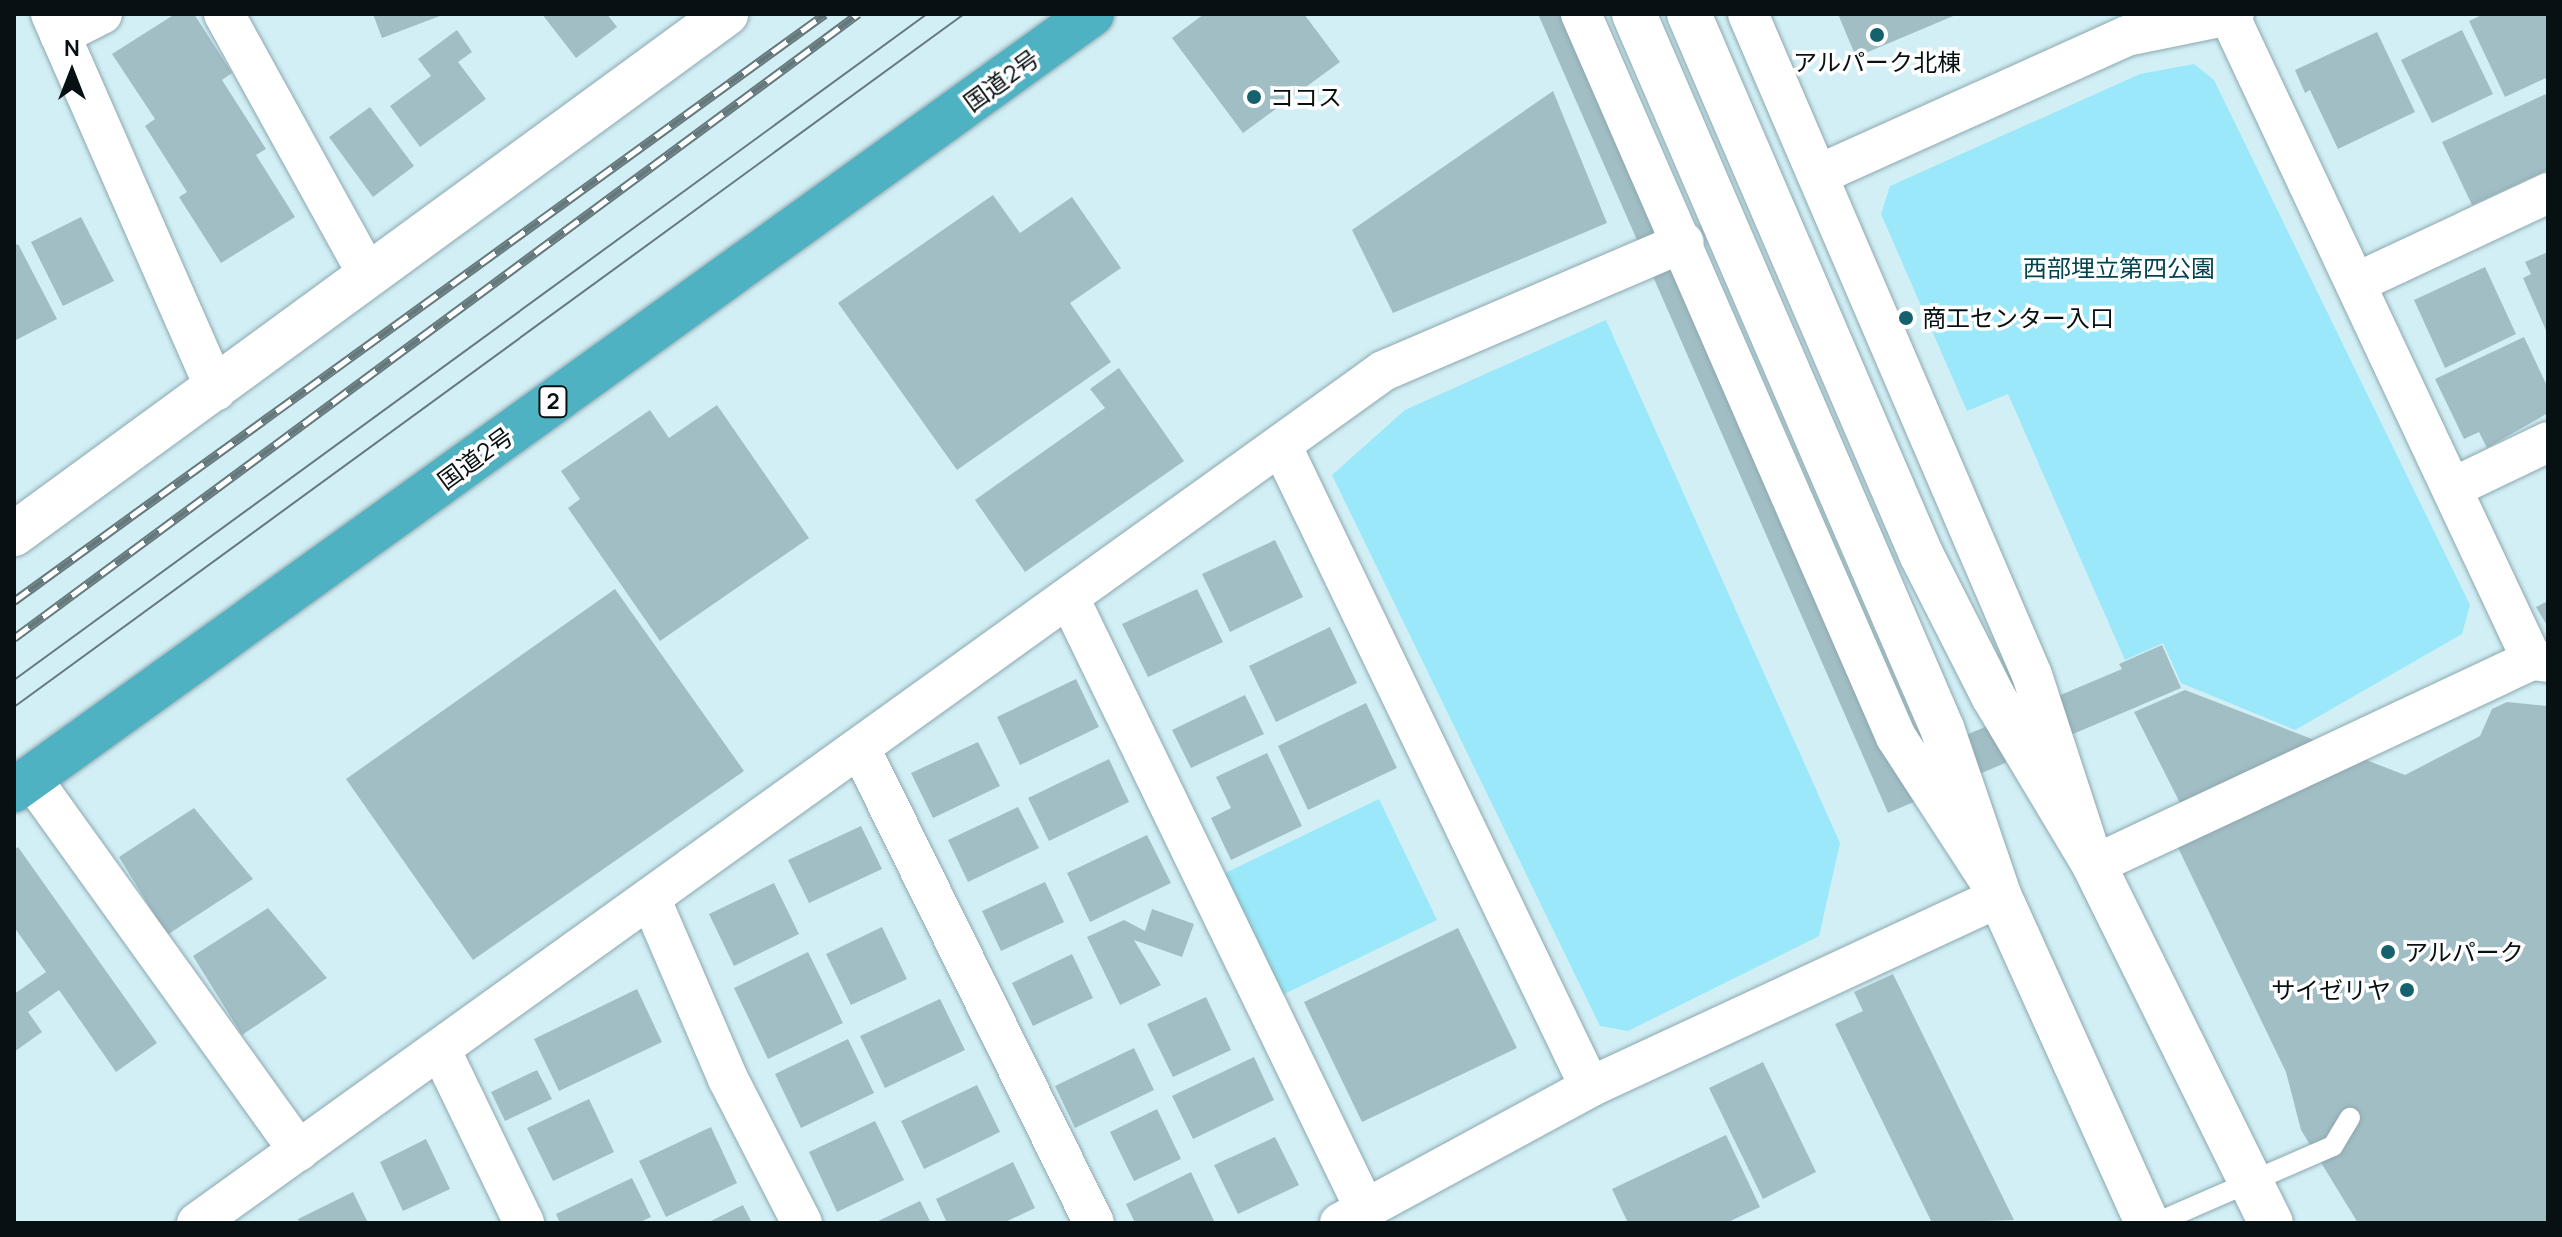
<!DOCTYPE html>
<meta charset="utf-8">
<style>
body{margin:0}
#map{position:relative;width:2562px;height:1237px;overflow:hidden;background:#d2eff6;font-family:Manrope,"Noto Sans JP",sans-serif}
div>[style]{position:absolute}
[style*='--x']{left:calc(var(--x)*1px);top:calc(var(--y)*1px);width:calc(var(--w)*1px);rotate:calc(var(--a)*1deg)}
.green>*{inset:0;background:#9ae8f9}
.building>*{inset:0;background:#a2bec5}
.roads{filter:drop-shadow(0 0 2px #8da8ae) drop-shadow(0 0 2px #8da8ae)}
.service>*{height:20px;margin:-10px;padding:0 10px;transform-origin:10px;border-radius:10px;background:#fff}
.minor>*{height:40px;margin:-20px;padding:0 20px;transform-origin:20px;border-radius:20px;background:#fff}
.tertiary>*{height:44px;margin:-22px;padding:0 22px;transform-origin:22px;border-radius:22px;background:#fff}
.trunk>*{height:44px;margin:-22px;padding:0 22px;transform-origin:22px;border-radius:22px;background:#4eb2c3}
.tram>*{height:2px;margin:-1px;padding:0 1px;transform-origin:1px;border-radius:1px;background:#65787c}
.rail>*{height:9px;margin-top:-4.5px;transform-origin:0;background:repeating-linear-gradient(90deg,#fff 0 18px,#65787c 0 36px);box-sizing:border-box;border-block:2px solid #65787c}
.dots>*{width:22px;height:22px;translate:-50% -50%;box-sizing:border-box;border:4px solid #fff;border-radius:50%}
span{translate:-50% -50%;white-space:nowrap;text-align:center;line-height:1.15;-webkit-text-stroke:7px #fff;paint-order:stroke}
.shield-label span{padding:2px 6px;background:#fff;border:2px solid;border-radius:6px;-webkit-text-stroke-width:0}
.shield-label{font-size:22px;color:#071113;font-weight:700}
.poi-label{font-size:24px;color:#071113}
.left{translate:0 -50%;text-align:left}
.right{translate:-100% -50%;text-align:right}
.street-label{font-size:24px;color:#071113}
.park-label{font-size:24px;color:#01444f}
.frame{position:absolute;inset:0;border:16px solid #071113;pointer-events:none}
.north{position:absolute;left:32px;top:32px;width:80px;height:80px;-webkit-text-stroke:6px #fff;paint-order:stroke;rotate:0deg;font-size:22px;font-weight:700;line-height:32px;text-align:center;color:#071113}
.north::after{content:'';display:block;margin:auto;width:28px;height:36px;background:#071113;clip-path:polygon(50% 0,100% 100%,50% 72%,0 100%)}
</style>
<div id="map">
<div class="green">
<i style="clip-path:polygon(2194px 64px,2214px 80px,2470px 605px,2462px 634px,2295px 730px,2181px 683px,2163px 643px,2125px 660px,2008px 394px,1967px 411px,1881px 214px,1890px 186px,2140px 74px)"></i>
<i style="clip-path:polygon(1606px 320px,1840px 843px,1819px 936px,1628px 1031px,1600px 1026px,1332px 475px,1405px 410px)"></i>
<i style="clip-path:polygon(1379px 799px,1437px 920px,1278px 997px,1219px 876px)"></i>
</div>
<div class="building">
<i style="clip-path:polygon(175px 14px,194px 14px,232px 73px,222px 80px,266px 149px,256px 155px,295px 217px,221px 263px,179px 197px,187px 192px,145px 126px,155px 119px,112px 54px)"></i>
<i style="clip-path:polygon(373px 14px,445px 14px,382px 38px)"></i>
<i style="clip-path:polygon(542px 14px,607px 14px,617px 27px,576px 58px)"></i>
<i style="clip-path:polygon(1204px 14px,1304px 14px,1340px 62px,1243px 133px,1172px 38px)"></i>
<i style="clip-path:polygon(1538px 14px,1583px 14px,1909px 759px,2122px 669px,2119px 664px,2162px 645px,2181px 688px,1888px 813px)"></i>
<i style="clip-path:polygon(1838px 14px,1958px 14px,1856px 57px)"></i>
<i style="clip-path:polygon(2484px 14px,2548px 14px,2548px 77px,2505px 97px,2469px 21px)"></i>
<i style="clip-path:polygon(457px 30px,472px 52px,458px 62px,486px 99px,420px 147px,390px 106px,431px 76px,418px 59px)"></i>
<i style="clip-path:polygon(2462px 30px,2493px 94px,2432px 123px,2401px 60px)"></i>
<i style="clip-path:polygon(2377px 32px,2415px 112px,2338px 149px,2310px 90px,2305px 93px,2295px 70px)"></i>
<i style="clip-path:polygon(1553px 91px,1607px 223px,1393px 313px,1352px 230px)"></i>
<i style="clip-path:polygon(2548px 93px,2548px 170px,2472px 205px,2442px 142px)"></i>
<i style="clip-path:polygon(370px 107px,414px 166px,373px 197px,329px 137px)"></i>
<i style="clip-path:polygon(993px 195px,1020px 233px,1072px 197px,1121px 268px,1070px 303px,1111px 362px,957px 470px,838px 303px)"></i>
<i style="clip-path:polygon(81px 217px,114px 281px,63px 306px,31px 242px)"></i>
<i style="clip-path:polygon(18px 244px,57px 319px,14px 341px,14px 246px)"></i>
<i style="clip-path:polygon(2548px 252px,2548px 335px,2523px 278px,2531px 274px,2525px 262px)"></i>
<i style="clip-path:polygon(2485px 267px,2516px 334px,2445px 368px,2414px 300px)"></i>
<i style="clip-path:polygon(2524px 337px,2548px 388px,2548px 413px,2487px 448px,2479px 432px,2464px 439px,2435px 379px)"></i>
<i style="clip-path:polygon(1119px 368px,1184px 461px,1025px 572px,975px 500px,1105px 408px,1090px 389px)"></i>
<i style="clip-path:polygon(717px 405px,809px 538px,660px 641px,568px 508px,580px 499px,561px 471px,650px 410px,669px 438px)"></i>
<i style="clip-path:polygon(1275px 540px,1303px 597px,1230px 632px,1202px 574px)"></i>
<i style="clip-path:polygon(615px 589px,744px 771px,473px 960px,346px 779px)"></i>
<i style="clip-path:polygon(1197px 589px,1223px 642px,1148px 677px,1122px 624px)"></i>
<i style="clip-path:polygon(2548px 601px,2548px 627px,2536px 607px)"></i>
<i style="clip-path:polygon(1330px 627px,1357px 683px,1276px 722px,1249px 666px)"></i>
<i style="clip-path:polygon(1076px 679px,1099px 727px,1020px 765px,997px 717px)"></i>
<i style="clip-path:polygon(2185px 690px,2405px 775px,2480px 736px,2492px 709px,2507px 702px,2548px 706px,2548px 1223px,2358px 1223px,2301px 1130px,2286px 1072px,2170px 831px,2181px 805px,2134px 712px)"></i>
<i style="clip-path:polygon(1245px 695px,1264px 734px,1191px 768px,1172px 730px)"></i>
<i style="clip-path:polygon(1366px 703px,1397px 768px,1308px 810px,1278px 746px)"></i>
<i style="clip-path:polygon(978px 742px,1000px 786px,933px 818px,911px 773px)"></i>
<i style="clip-path:polygon(1267px 753px,1302px 826px,1231px 860px,1211px 818px,1231px 808px,1216px 777px)"></i>
<i style="clip-path:polygon(1109px 759px,1129px 802px,1049px 841px,1028px 798px)"></i>
<i style="clip-path:polygon(1018px 807px,1039px 848px,968px 882px,948px 840px)"></i>
<i style="clip-path:polygon(194px 808px,253px 879px,167px 935px,119px 857px)"></i>
<i style="clip-path:polygon(861px 826px,882px 869px,809px 903px,788px 860px)"></i>
<i style="clip-path:polygon(1147px 835px,1171px 883px,1090px 922px,1067px 873px)"></i>
<i style="clip-path:polygon(18px 847px,157px 1043px,116px 1072px,59px 990px,28px 1012px,42px 1032px,14px 1052px,14px 994px,46px 972px,14px 927px,14px 850px)"></i>
<i style="clip-path:polygon(1045px 882px,1064px 922px,1001px 951px,982px 911px)"></i>
<i style="clip-path:polygon(774px 883px,799px 934px,734px 966px,709px 914px)"></i>
<i style="clip-path:polygon(268px 908px,327px 978px,242px 1035px,193px 956px)"></i>
<i style="clip-path:polygon(1152px 909px,1194px 924px,1182px 957px,1134px 940px,1161px 985px,1120px 1005px,1087px 937px,1124px 920px,1145px 931px)"></i>
<i style="clip-path:polygon(882px 927px,907px 979px,851px 1005px,826px 954px)"></i>
<i style="clip-path:polygon(1458px 928px,1517px 1048px,1362px 1122px,1304px 1002px)"></i>
<i style="clip-path:polygon(808px 952px,843px 1023px,768px 1059px,734px 988px)"></i>
<i style="clip-path:polygon(1072px 954px,1093px 998px,1033px 1026px,1012px 983px)"></i>
<i style="clip-path:polygon(1893px 974px,2014px 1220px,1932px 1223px,1835px 1024px,1863px 1011px,1854px 992px)"></i>
<i style="clip-path:polygon(637px 989px,662px 1042px,559px 1091px,534px 1039px)"></i>
<i style="clip-path:polygon(1206px 997px,1231px 1050px,1173px 1077px,1147px 1024px)"></i>
<i style="clip-path:polygon(940px 999px,965px 1050px,885px 1088px,860px 1036px)"></i>
<i style="clip-path:polygon(848px 1039px,874px 1093px,801px 1128px,775px 1074px)"></i>
<i style="clip-path:polygon(1134px 1048px,1154px 1090px,1075px 1128px,1055px 1086px)"></i>
<i style="clip-path:polygon(1254px 1057px,1274px 1100px,1193px 1139px,1172px 1096px)"></i>
<i style="clip-path:polygon(1763px 1062px,1816px 1172px,1763px 1199px,1709px 1088px)"></i>
<i style="clip-path:polygon(537px 1070px,552px 1099px,505px 1121px,491px 1092px)"></i>
<i style="clip-path:polygon(977px 1085px,1000px 1132px,924px 1169px,901px 1121px)"></i>
<i style="clip-path:polygon(589px 1099px,614px 1152px,553px 1181px,527px 1128px)"></i>
<i style="clip-path:polygon(1157px 1109px,1181px 1159px,1134px 1181px,1110px 1132px)"></i>
<i style="clip-path:polygon(875px 1121px,904px 1180px,837px 1212px,809px 1152px)"></i>
<i style="clip-path:polygon(711px 1127px,737px 1183px,666px 1217px,639px 1161px)"></i>
<i style="clip-path:polygon(1726px 1135px,1760px 1207px,1726px 1223px,1628px 1223px,1612px 1189px)"></i>
<i style="clip-path:polygon(1275px 1137px,1299px 1185px,1238px 1214px,1214px 1165px)"></i>
<i style="clip-path:polygon(426px 1139px,450px 1189px,403px 1211px,380px 1162px)"></i>
<i style="clip-path:polygon(1013px 1162px,1035px 1208px,1003px 1223px,947px 1223px,936px 1199px)"></i>
<i style="clip-path:polygon(1191px 1172px,1215px 1223px,1135px 1223px,1126px 1204px)"></i>
<i style="clip-path:polygon(632px 1178px,651px 1217px,638px 1223px,560px 1223px,556px 1214px)"></i>
<i style="clip-path:polygon(353px 1192px,368px 1223px,300px 1223px,298px 1219px)"></i>
<i style="clip-path:polygon(920px 1201px,931px 1223px,874px 1223px)"></i>
<i style="clip-path:polygon(743px 1205px,752px 1223px,707px 1223px)"></i>
</div>
<div class="roads">
<div class="service">
<i style="--x:2156;--y:1223;--w:193;--a:-23.5"></i>
<i style="--x:2333;--y:1146;--w:33;--a:-59"></i>
</div>
<div class="minor">
<i style="--x:51;--y:14;--w:411;--a:66.3"></i>
<i style="--x:224;--y:14;--w:300;--a:61.1"></i>
<i style="--x:1748;--y:14;--w:719;--a:66.75"></i>
<i style="--x:2032;--y:675;--w:200;--a:71.9"></i>
<i style="--x:2094;--y:865;--w:484;--a:-25.1"></i>
<i style="--x:2532;--y:660;--w:16;--a:7"></i>
<i style="--x:2229;--y:15;--w:713;--a:64.84"></i>
<i style="--x:60;--y:35;--w:47;--a:-26.6"></i>
<i style="--x:1820;--y:174;--w:337;--a:-24.2"></i>
<i style="--x:2127;--y:36;--w:109;--a:-11.6"></i>
<i style="--x:2356;--y:283;--w:212;--a:-25.1"></i>
<i style="--x:1281;--y:445;--w:712;--a:64.3"></i>
<i style="--x:2452;--y:488;--w:106;--a:-25.6"></i>
<i style="--x:1070;--y:600;--w:679;--a:64.15"></i>
<i style="--x:861;--y:750;--w:527;--a:63.78"></i>
<i style="--x:31;--y:778;--w:459;--a:54.3"></i>
<i style="--x:651;--y:900;--w:195;--a:66.7"></i>
<i style="--x:728;--y:1079;--w:162;--a:62.8"></i>
<i style="--x:441;--y:1051;--w:191;--a:64.2"></i>
<i style="--x:197;--y:1223;--w:1460;--a:-35.69"></i>
<i style="--x:1383;--y:371;--w:327;--a:-23.2"></i>
<i style="--x:1340;--y:1223;--w:285;--a:-28.5"></i>
<i style="--x:1590;--y:1087;--w:452;--a:-24.9"></i>
<i style="--x:2000;--y:897;--w:191;--a:-123"></i>
<i style="--x:1896;--y:737;--w:789;--a:-113.54"></i>
</div>
<div class="tertiary">
<i style="--x:1634;--y:14;--w:778;--a:66.67"></i>
<i style="--x:1942;--y:728;--w:179;--a:71.1"></i>
<i style="--x:2000;--y:897;--w:358;--a:65.7"></i>
<i style="--x:1689;--y:14;--w:588;--a:66.75"></i>
<i style="--x:1921;--y:554;--w:159;--a:63.1"></i>
<i style="--x:1993;--y:696;--w:197;--a:59.1"></i>
<i style="--x:2094;--y:865;--w:399;--a:63.7"></i>
<i style="--x:14;--y:534;--w:882;--a:-36.14"></i>
</div>
<div class="trunk">
<i style="--x:14;--y:790;--w:1328;--a:-35.75"></i>
</div>
</div>
<div class="tram">
<i style="--x:14;--y:680;--w:1130;--a:-36.11"></i>
<i style="--x:14;--y:707;--w:1176;--a:-36.11"></i>
</div>
<div class="rail">
<i style="--x:14;--y:601;--w:1001;--a:-35.9"></i>
<i style="--x:14;--y:638;--w:1050;--a:-36.48"></i>
</div>
<div class="dots">
<i style="left:1877px;top:35px;background:#16616e"></i>
<i style="left:1254px;top:97px;background:#16616e"></i>
<i style="left:1906px;top:318px;background:#16616e"></i>
<i style="left:2388px;top:952px;background:#16616e"></i>
<i style="left:2407px;top:990px;background:#16616e"></i>
</div>
<div class="shield-label">
<span style="left:553px;top:402px">2</span>
</div>
<div class="poi-label">
<span style="left:1877px;top:62px">アルパーク北棟</span>
<span class="left" style="left:1270px;top:97px">ココス</span>
<span class="left" style="left:1922px;top:318px">商工センター入口</span>
<span class="left" style="left:2404px;top:952px">アルパーク</span>
<span class="right" style="left:2391px;top:990px">サイゼリヤ</span>
</div>
<div class="street-label">
<span style="left:1001px;top:80px;rotate:-36deg">国道2号</span>
<span style="left:475px;top:458px;rotate:-36deg">国道2号</span>
</div>
<div class="park-label">
<span style="left:2119px;top:268px">西部埋立第四公園</span>
</div>
<div class="frame"></div>
<div class="north">N</div>
</div>
